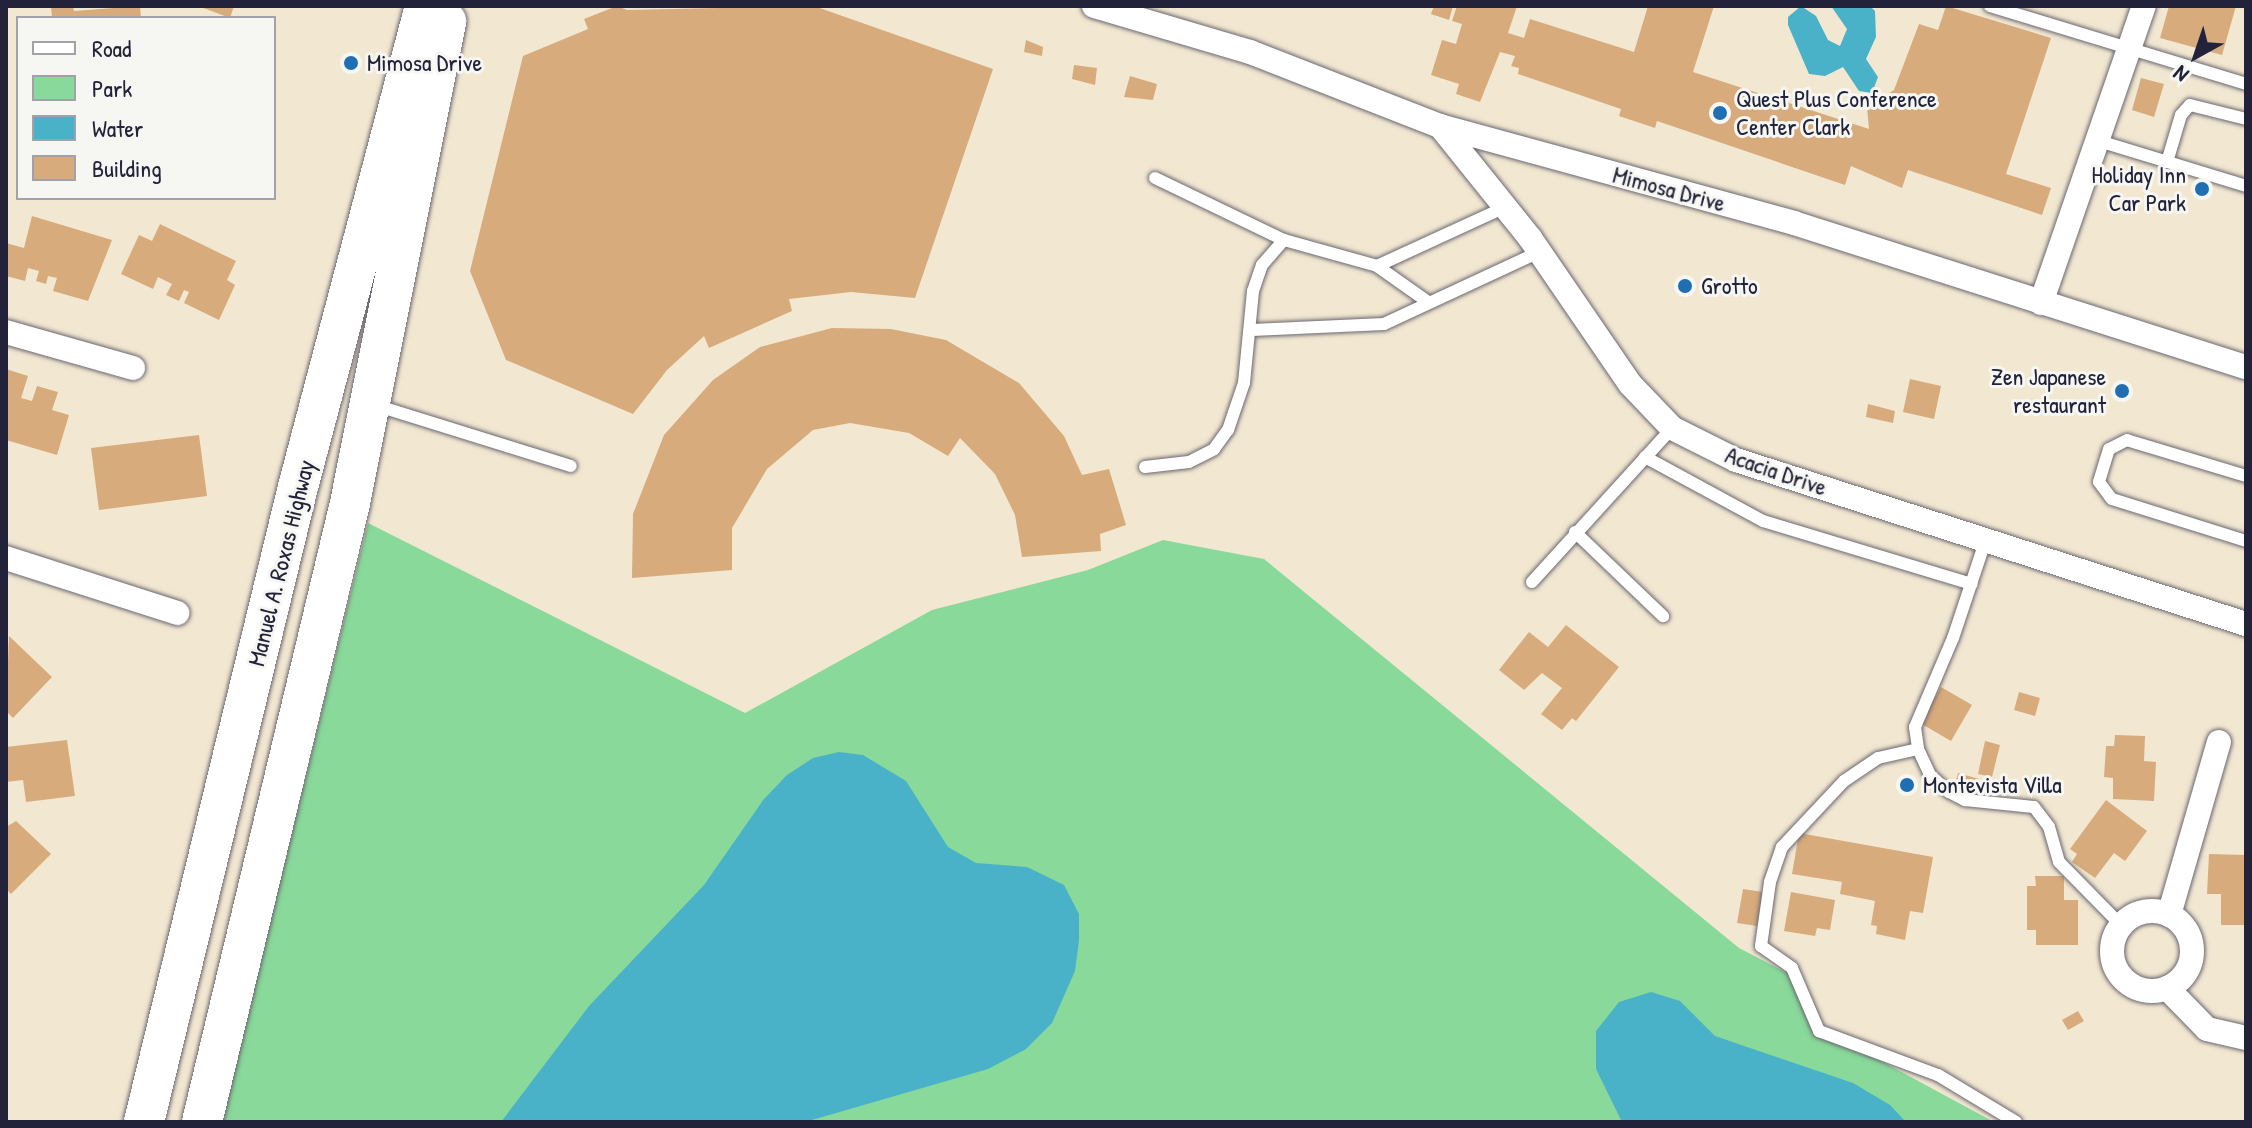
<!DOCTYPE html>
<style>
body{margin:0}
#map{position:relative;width:2252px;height:1128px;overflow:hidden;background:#f2e8d2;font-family:"Patrick Hand",sans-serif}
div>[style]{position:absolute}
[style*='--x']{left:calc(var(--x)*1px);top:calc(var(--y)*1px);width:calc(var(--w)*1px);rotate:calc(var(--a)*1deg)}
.green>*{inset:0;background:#88d99a}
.water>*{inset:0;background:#49b2c8}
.building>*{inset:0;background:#d7ab7c}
.roads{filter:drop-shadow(0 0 2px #6b6770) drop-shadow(0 0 2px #6b6770)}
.service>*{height:12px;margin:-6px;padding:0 6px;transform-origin:6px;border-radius:6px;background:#fff}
.minor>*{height:24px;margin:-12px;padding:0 12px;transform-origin:12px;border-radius:12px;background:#fff}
.minor>.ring{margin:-12px;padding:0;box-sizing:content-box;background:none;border:24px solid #fff;border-radius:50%}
.primary>*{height:40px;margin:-20px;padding:0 20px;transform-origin:20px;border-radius:20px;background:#fff}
.dots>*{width:22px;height:22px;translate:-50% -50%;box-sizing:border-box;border:4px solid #f6f6f2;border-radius:50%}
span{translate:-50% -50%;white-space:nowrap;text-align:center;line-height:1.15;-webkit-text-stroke:6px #f6f6f2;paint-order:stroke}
.poi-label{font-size:24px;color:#22223b}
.left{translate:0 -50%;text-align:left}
.right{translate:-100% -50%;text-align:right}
.street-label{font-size:24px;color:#22223b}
.frame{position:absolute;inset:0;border:8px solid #22223b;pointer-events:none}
.legend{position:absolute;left:16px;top:16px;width:260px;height:184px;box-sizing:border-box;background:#f6f6f2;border:2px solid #a1a1a9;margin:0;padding:10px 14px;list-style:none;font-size:24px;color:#22223b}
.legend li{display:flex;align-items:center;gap:16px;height:40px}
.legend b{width:40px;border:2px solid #a1a1a9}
.north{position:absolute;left:2156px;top:16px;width:80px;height:80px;-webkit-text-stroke:6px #f6f6f2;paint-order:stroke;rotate:220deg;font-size:22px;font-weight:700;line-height:32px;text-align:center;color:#22223b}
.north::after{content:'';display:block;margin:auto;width:28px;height:36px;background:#22223b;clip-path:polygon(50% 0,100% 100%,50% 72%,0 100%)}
</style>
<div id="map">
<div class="green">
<i style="clip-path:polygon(368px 523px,745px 713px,932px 610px,1088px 570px,1163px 540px,1264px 559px,1739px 948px,1791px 975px,1824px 1030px,1994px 1122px,221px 1122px)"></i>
</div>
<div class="water">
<i style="clip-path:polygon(1801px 6px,1816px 16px,1828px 40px,1840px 46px,1847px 29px,1831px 6px,1870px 6px,1875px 11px,1876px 37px,1866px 59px,1878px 77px,1872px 93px,1859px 91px,1843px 67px,1825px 76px,1809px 74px,1788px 25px,1788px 17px)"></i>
<i style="clip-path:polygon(839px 752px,863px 755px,906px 781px,948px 847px,976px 863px,1027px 867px,1064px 885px,1079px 914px,1079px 941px,1075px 971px,1052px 1023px,1026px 1049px,988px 1069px,805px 1122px,501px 1122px,589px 1006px,704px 885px,764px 799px,787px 775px,813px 758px)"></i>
<i style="clip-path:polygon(1651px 992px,1680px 1001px,1715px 1036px,1853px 1083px,1890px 1105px,1906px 1122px,1622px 1122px,1596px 1069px,1596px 1031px,1619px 1002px)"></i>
</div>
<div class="building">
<i style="clip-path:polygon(51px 6px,73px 6px,74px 11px,140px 6px,141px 18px,52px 18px)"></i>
<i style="clip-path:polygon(198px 6px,234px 6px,230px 18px)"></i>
<i style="clip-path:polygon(617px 6px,627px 10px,814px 6px,993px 69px,915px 298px,851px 292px,789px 299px,792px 311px,709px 348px,704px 336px,667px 370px,633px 414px,506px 360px,470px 271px,523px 56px,588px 29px,584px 19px)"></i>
<i style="clip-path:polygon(1434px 6px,1453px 6px,1449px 20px,1431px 14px)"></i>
<i style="clip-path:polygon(1457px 6px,1517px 6px,1508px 33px,1524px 38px,1530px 19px,1634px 52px,1648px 6px,1714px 6px,1693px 72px,1869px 129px,1867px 107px,1894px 90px,1919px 24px,1938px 30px,1946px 6px,2051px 38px,2006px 174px,2051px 188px,2042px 215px,1908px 170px,1902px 188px,1851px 166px,1845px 185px,1657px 121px,1655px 128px,1619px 116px,1621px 109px,1518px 74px,1519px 68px,1511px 66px,1515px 56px,1500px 52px,1480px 102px,1456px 94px,1459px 84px,1431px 75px,1442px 40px,1456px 44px,1462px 24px,1452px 21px)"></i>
<i style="clip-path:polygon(2169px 6px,2236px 6px,2222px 55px,2160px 38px)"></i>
<i style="clip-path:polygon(1026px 40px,1043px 47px,1042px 56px,1024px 52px)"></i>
<i style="clip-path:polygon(1074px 65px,1097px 68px,1095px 85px,1072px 79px)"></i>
<i style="clip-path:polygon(1130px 76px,1157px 84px,1153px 100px,1124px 97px)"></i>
<i style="clip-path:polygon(2141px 78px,2164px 84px,2154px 117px,2132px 110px)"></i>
<i style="clip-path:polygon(32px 216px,112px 240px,88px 301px,53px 291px,57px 278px,48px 276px,46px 284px,36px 281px,39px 271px,28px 268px,25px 281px,6px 276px,6px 243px,24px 248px)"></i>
<i style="clip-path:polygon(160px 224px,236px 261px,227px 280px,235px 285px,219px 320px,184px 303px,189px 292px,184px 290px,179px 301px,166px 295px,172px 284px,158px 277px,153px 289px,121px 274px,139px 235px,152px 241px)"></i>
<i style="clip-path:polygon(832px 328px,891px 329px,946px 340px,1019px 383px,1064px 436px,1082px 475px,1109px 469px,1126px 525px,1100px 534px,1101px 551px,1022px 557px,1015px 515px,995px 474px,960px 438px,948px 456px,909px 433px,850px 423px,813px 430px,767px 469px,732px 528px,732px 570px,632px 578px,633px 514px,664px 435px,713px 380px,760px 347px)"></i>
<i style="clip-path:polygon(6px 369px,28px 376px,21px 398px,32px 401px,37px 386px,58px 392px,52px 410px,69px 415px,57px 455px,6px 440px)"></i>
<i style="clip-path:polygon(1910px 379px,1941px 386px,1934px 419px,1903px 412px)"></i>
<i style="clip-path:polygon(1868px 404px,1895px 411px,1893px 423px,1866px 417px)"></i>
<i style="clip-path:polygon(199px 435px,207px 496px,99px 510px,91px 448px)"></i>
<i style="clip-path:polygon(1566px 625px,1619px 667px,1576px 721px,1572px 718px,1562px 730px,1541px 714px,1562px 688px,1542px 673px,1524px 690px,1499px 670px,1529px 632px,1548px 647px)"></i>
<i style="clip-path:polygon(9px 636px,52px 677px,13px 718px,6px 711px)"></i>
<i style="clip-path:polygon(1941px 687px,1972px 705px,1951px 741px,1920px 723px)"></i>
<i style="clip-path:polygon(2019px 692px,2040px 698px,2035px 716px,2014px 710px)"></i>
<i style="clip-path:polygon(2115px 735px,2145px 736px,2144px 761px,2156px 762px,2154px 801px,2113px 799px,2113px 778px,2104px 777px,2106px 746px,2114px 746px)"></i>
<i style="clip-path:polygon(67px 740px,75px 796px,26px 802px,23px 780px,6px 782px,6px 747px)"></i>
<i style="clip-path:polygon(1985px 741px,2000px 745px,1992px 777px,1978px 774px)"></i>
<i style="clip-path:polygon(1958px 773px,1979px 779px,1975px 793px,1954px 787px)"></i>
<i style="clip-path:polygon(2106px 800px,2147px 831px,2125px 861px,2114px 853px,2095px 878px,2072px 862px,2077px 854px,2070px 849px)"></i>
<i style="clip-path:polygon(16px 821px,51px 854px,11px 894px,6px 889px,6px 827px)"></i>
<i style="clip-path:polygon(1799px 833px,1933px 857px,1923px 913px,1910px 911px,1905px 940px,1876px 934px,1877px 926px,1871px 925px,1875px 901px,1840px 894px,1842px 882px,1792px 874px)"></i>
<i style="clip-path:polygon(2209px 854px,2246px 855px,2246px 925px,2221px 925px,2221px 894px,2207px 894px)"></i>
<i style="clip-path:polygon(2035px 876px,2064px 876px,2064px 900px,2078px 900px,2078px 945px,2036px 945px,2036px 930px,2027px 930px,2027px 886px,2036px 886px)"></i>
<i style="clip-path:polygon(1743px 889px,1763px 892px,1757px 926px,1737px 923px)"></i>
<i style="clip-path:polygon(1791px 892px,1835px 900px,1830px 930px,1817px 928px,1815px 936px,1784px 931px)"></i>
<i style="clip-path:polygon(2078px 1011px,2084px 1021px,2068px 1030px,2062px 1020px)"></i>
</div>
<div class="roads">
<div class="service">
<i style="--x:1990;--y:6;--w:268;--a:16.9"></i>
<i style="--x:2099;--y:141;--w:154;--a:17"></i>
<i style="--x:2167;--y:162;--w:49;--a:-73.4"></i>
<i style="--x:2181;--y:115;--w:13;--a:-48"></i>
<i style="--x:2190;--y:105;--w:58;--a:14"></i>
<i style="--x:1155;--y:178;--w:143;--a:25.7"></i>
<i style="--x:1377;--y:266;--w:62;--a:35.2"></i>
<i style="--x:1252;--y:330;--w:132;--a:-2.6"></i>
<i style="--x:1384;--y:324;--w:171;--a:-24.9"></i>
<i style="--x:375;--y:405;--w:205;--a:17.3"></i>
<i style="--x:1645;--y:457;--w:134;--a:28.5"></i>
<i style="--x:1763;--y:521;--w:218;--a:16.8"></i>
<i style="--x:1145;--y:467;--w:44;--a:-6.5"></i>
<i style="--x:1189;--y:462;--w:28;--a:-27"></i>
<i style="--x:1214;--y:449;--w:24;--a:-54"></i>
<i style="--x:1228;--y:430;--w:50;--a:-71.2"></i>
<i style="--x:1244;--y:383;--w:92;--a:-84.4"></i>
<i style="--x:1253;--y:291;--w:28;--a:-71"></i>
<i style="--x:1262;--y:265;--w:33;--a:-49"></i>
<i style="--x:1284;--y:240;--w:97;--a:15.6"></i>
<i style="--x:1377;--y:266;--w:141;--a:-24.7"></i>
<i style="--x:2246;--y:476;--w:124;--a:-163.2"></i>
<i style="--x:2127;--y:440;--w:20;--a:153"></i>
<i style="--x:2109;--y:449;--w:34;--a:107"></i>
<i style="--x:2099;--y:482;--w:21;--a:53"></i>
<i style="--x:2112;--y:499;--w:140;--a:17.4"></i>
<i style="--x:1575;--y:532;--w:122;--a:43.7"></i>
<i style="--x:1986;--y:539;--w:104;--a:108.4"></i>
<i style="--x:1953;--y:638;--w:97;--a:113.1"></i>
<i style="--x:1915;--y:727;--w:22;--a:82"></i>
<i style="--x:1918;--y:749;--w:41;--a:167.3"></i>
<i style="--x:1878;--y:758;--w:41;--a:145.9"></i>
<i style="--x:1844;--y:781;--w:91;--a:133.2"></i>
<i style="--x:1782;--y:847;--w:37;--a:109"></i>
<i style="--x:1770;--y:882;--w:65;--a:98"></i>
<i style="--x:1761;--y:946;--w:38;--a:35"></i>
<i style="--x:1792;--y:968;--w:69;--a:66.8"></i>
<i style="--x:1819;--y:1031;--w:127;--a:20.3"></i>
<i style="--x:1938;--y:1075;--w:91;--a:31.1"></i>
<i style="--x:1532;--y:582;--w:208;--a:-47.7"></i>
<i style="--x:1918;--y:749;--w:29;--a:65"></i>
<i style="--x:1930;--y:775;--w:25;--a:42"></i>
<i style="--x:1949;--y:792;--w:18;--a:27"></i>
<i style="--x:1965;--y:800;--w:69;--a:5.8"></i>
<i style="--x:2034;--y:807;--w:25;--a:53"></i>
<i style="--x:2049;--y:827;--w:36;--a:74"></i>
<i style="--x:2059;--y:862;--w:88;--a:45.5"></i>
</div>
<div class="minor">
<i style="--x:1094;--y:6;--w:163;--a:16.4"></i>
<i style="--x:1250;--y:52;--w:204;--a:21.3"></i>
<i style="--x:1440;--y:126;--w:367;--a:15.3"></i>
<i style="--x:1794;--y:223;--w:474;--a:17.7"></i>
<i style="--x:1440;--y:126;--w:144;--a:51.2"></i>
<i style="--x:1530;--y:238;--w:177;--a:55.6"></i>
<i style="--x:1630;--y:384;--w:61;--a:46.3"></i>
<i style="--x:1672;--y:428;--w:72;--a:26.6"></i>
<i style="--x:1736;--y:460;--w:536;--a:17.83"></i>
<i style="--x:2041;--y:303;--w:314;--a:-70.9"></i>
<i style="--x:6;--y:332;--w:132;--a:15.8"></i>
<i style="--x:6;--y:558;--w:180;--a:17.8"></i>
<i class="ring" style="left:2112px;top:911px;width:56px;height:56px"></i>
<i style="--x:2169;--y:915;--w:180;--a:-73.9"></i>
<i style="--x:2167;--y:988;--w:57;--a:45.7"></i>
<i style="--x:2207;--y:1029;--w:40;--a:13"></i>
</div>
<div class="primary">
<i style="--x:144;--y:1122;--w:653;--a:-76.37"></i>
<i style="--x:298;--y:487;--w:497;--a:-75.2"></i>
<i style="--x:202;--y:1122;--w:636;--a:-76.55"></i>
<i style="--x:350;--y:503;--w:491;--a:-78.7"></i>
</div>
</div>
<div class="dots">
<i style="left:351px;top:63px;background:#1f6fb2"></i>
<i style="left:1720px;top:113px;background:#1f6fb2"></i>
<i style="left:2202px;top:189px;background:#1f6fb2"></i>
<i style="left:1685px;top:286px;background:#1f6fb2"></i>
<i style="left:2122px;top:391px;background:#1f6fb2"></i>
<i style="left:1907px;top:785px;background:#1f6fb2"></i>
</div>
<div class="poi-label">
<span class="left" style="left:367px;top:63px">Mimosa Drive</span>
<span class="left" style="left:1736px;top:113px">Quest Plus Conference<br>Center Clark</span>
<span class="right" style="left:2186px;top:189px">Holiday Inn<br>Car Park</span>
<span class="left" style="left:1701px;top:286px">Grotto</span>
<span class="right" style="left:2106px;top:391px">Zen Japanese<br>restaurant</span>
<span class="left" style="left:1923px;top:785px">Montevista Villa</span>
</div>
<div class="street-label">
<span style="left:1669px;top:189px;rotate:15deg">Mimosa Drive</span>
<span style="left:1776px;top:471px;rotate:19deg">Acacia Drive</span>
<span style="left:281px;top:563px;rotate:-76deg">Manuel A. Roxas Highway</span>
</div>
<div class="frame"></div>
<ul class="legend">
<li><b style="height:10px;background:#fff"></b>Road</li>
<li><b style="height:22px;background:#88d99a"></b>Park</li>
<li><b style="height:22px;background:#49b2c8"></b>Water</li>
<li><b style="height:22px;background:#d7ab7c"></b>Building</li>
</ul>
<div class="north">N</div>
</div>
